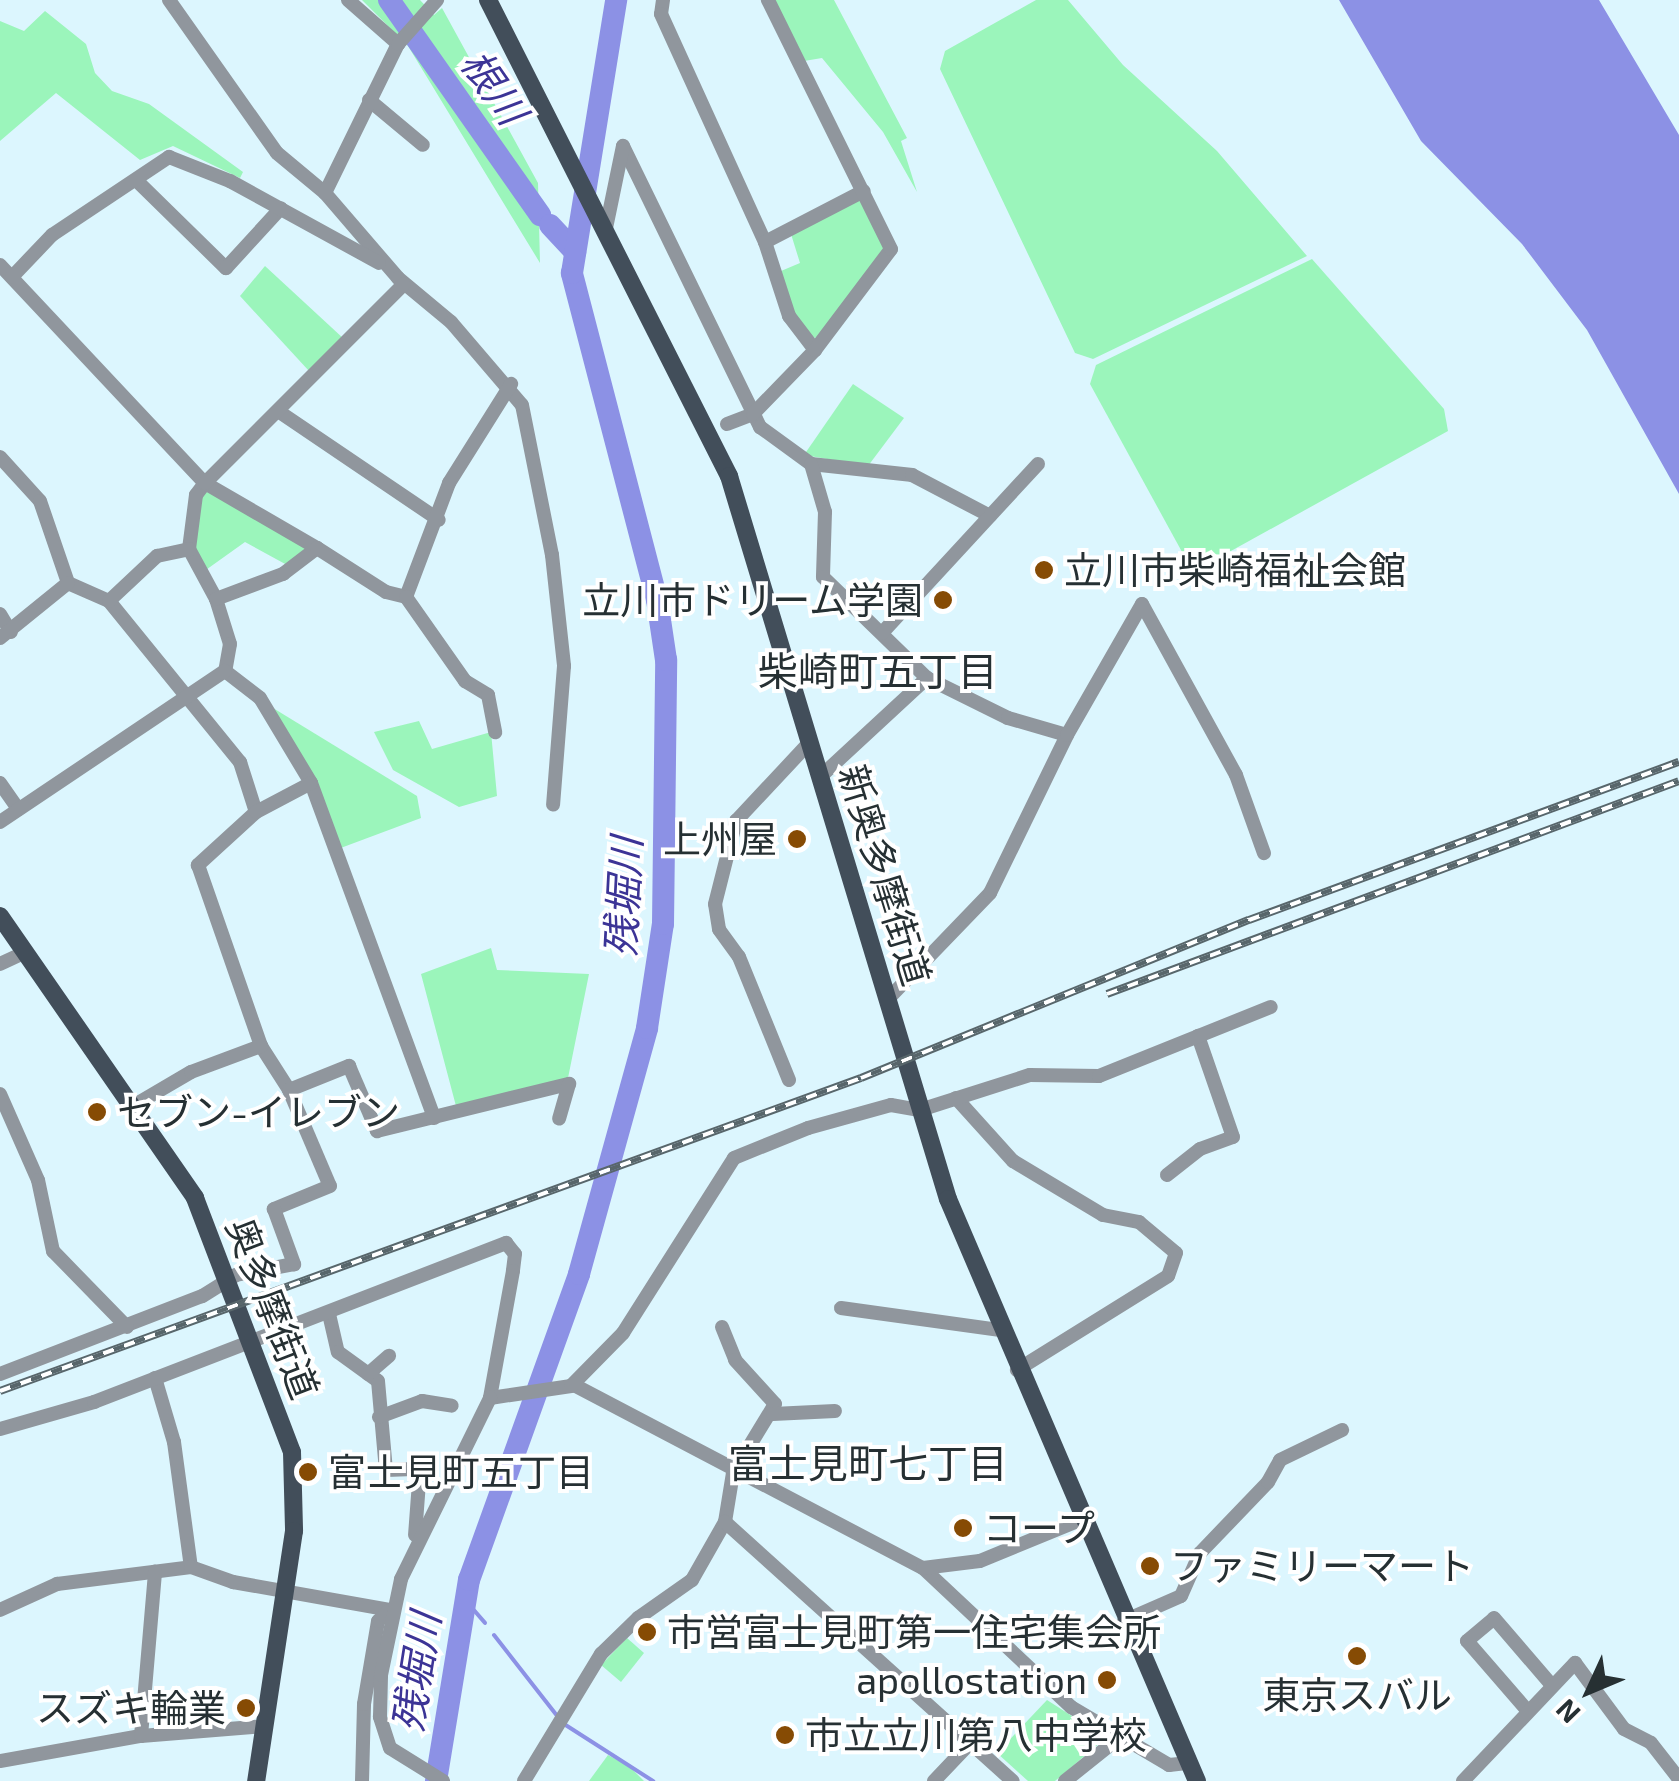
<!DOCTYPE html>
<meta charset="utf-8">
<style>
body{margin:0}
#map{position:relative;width:1679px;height:1781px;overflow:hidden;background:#dcf6fe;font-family:"Exo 2","Noto Sans JP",sans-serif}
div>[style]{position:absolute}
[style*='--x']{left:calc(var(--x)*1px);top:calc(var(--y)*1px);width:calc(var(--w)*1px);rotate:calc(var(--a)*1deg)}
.green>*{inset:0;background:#9bf5bb}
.water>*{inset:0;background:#8c91e5}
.stream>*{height:4px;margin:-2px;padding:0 2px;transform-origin:2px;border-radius:2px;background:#8c91e5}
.river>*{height:22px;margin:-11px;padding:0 11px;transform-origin:11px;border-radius:11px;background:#8c91e5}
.minor>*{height:14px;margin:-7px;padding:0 7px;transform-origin:7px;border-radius:7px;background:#90969d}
.major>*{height:18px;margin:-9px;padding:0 9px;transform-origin:9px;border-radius:9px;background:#424e5a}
.rail>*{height:8px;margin-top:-4px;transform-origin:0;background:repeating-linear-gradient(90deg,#fff 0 11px,#58666b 0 22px);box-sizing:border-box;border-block:2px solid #58666b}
.dots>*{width:28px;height:28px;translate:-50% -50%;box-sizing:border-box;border:5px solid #fff;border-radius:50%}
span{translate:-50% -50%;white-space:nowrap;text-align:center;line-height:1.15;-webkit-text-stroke:8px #fff;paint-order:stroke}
.poi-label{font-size:38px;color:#263033}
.left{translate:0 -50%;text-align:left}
.right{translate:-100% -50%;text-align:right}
.street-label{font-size:38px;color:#263033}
.water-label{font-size:40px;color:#3c3496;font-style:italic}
.neighbourhood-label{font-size:40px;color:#263033}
.north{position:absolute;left:1539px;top:1641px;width:100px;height:100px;-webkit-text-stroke:8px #fff;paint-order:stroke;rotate:226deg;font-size:28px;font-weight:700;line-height:40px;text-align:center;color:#263033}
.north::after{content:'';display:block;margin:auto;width:35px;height:45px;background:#263033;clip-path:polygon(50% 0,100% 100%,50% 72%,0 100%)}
</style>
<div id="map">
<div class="green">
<i style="clip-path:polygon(362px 0,420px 0,434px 15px,442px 8px,538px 183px,540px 263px,408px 46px)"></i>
<i style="clip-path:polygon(773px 0,834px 0,907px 138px,901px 141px,917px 192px,883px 132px,822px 58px,804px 61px)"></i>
<i style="clip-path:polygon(1036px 0,1068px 0,1123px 65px,1217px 151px,1307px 256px,1093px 359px,1075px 353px,940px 69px,945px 51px)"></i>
<i style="clip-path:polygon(45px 11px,86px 44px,95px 73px,112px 91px,149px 104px,243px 172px,240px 178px,173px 146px,140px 160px,56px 93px,0 141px,0 21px,24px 31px)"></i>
<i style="clip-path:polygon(862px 198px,885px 250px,824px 337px,812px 338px,793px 314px,781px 271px,800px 263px,791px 234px)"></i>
<i style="clip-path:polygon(1312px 259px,1444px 409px,1448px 431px,1193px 572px,1090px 384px,1096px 365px)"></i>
<i style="clip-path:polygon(265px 266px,344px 339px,309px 371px,240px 296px)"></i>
<i style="clip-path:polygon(853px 384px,904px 418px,868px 466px,804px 455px)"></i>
<i style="clip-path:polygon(209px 487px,309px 545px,287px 565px,245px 542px,203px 572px,192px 552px,199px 497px)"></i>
<i style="clip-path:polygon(273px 708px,417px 796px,421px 818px,338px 849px)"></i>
<i style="clip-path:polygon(419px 721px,432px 749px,491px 732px,497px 796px,459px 807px,393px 770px,374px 732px)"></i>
<i style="clip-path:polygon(491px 948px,497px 970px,589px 974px,568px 1078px,456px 1106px,421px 974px)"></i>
<i style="clip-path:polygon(627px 1638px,644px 1653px,621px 1682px,601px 1665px)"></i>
<i style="clip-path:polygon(1047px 1700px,1100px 1734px,1101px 1742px,1055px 1781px,1028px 1781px,997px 1753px)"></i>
<i style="clip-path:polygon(608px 1755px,630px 1767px,644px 1781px,589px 1781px)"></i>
</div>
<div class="water">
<i style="clip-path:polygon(1339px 0,1599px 0,1679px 135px,1679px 494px,1587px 330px,1522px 244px,1421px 141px)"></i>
</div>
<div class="stream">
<i style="--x:466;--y:1601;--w:29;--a:49"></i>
<i style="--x:494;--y:1635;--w:104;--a:52"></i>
<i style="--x:564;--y:1724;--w:106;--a:32.6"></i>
</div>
<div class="river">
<i style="--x:389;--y:0;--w:263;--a:54.9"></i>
<i style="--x:550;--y:225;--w:37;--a:47"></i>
<i style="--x:436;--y:1781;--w:204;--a:-80.7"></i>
<i style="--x:469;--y:1580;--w:325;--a:-70.2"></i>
<i style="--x:579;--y:1274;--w:255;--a:-74.5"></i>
<i style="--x:647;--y:1028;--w:105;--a:-81.3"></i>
<i style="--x:663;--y:924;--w:264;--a:-89.3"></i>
<i style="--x:666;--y:660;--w:61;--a:-98.5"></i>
<i style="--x:657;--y:600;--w:338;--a:-104.6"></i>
<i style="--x:572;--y:273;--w:277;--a:-80.8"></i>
</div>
<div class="minor">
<i style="--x:169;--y:0;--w:187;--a:54.8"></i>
<i style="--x:277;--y:153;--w:62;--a:39.8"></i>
<i style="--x:325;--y:193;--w:112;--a:49.3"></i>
<i style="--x:398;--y:278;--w:69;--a:39.7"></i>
<i style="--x:451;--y:322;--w:109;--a:49.5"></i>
<i style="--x:522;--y:405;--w:153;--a:78.7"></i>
<i style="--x:552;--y:555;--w:112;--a:83.8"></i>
<i style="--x:564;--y:666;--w:139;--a:94.5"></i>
<i style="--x:348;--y:0;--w:67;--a:41.3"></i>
<i style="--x:663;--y:0;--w:14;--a:98"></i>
<i style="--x:661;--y:14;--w:251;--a:65.5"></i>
<i style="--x:765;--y:242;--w:78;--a:72"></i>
<i style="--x:789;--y:316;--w:43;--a:52.6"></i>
<i style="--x:369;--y:100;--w:70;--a:39.8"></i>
<i style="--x:623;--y:146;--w:313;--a:64"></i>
<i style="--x:760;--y:427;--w:63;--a:36"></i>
<i style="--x:811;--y:464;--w:102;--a:6.2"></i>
<i style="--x:912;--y:475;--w:88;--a:27.7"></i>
<i style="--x:136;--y:180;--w:126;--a:44.4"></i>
<i style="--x:226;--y:268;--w:81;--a:-47.5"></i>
<i style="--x:325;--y:193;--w:166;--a:-63.9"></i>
<i style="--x:398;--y:44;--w:59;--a:-48.4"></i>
<i style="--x:606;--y:228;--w:84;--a:-78.3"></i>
<i style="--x:765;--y:242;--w:111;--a:-27.3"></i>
<i style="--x:0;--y:265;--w:299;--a:46.8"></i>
<i style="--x:205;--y:483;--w:15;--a:127"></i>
<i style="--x:196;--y:495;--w:54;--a:97.4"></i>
<i style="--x:189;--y:549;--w:57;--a:61.6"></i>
<i style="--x:216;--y:599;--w:47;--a:72.7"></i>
<i style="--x:230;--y:644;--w:27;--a:100"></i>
<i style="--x:12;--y:277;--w:58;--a:-46.4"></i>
<i style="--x:52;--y:235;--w:141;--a:-33.7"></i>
<i style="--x:169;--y:157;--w:66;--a:21.5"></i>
<i style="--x:230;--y:181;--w:170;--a:28.8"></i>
<i style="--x:278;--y:411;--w:194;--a:34.1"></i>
<i style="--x:727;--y:424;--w:28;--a:-21"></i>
<i style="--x:753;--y:414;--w:89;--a:-45.9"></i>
<i style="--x:815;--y:350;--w:126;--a:-53"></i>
<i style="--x:891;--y:249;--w:278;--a:-116.3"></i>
<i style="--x:0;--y:457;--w:59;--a:47.7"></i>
<i style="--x:40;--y:501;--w:87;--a:71.1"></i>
<i style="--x:68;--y:583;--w:45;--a:23.7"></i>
<i style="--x:109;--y:601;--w:208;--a:50.9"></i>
<i style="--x:240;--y:762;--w:52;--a:72.3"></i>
<i style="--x:256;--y:812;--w:79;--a:137.6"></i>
<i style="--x:198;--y:865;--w:192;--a:70.8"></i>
<i style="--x:261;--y:1046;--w:52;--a:57.5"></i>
<i style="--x:289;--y:1090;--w:104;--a:66.9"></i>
<i style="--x:330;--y:1186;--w:61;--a:157.7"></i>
<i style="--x:274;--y:1209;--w:59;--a:70"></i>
<i style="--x:294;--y:1264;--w:59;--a:169.3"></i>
<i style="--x:236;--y:1275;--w:40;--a:148"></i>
<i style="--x:202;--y:1296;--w:217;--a:158.9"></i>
<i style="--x:811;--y:464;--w:50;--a:73.7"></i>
<i style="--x:825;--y:512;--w:65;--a:91.8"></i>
<i style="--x:823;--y:577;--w:145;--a:44.2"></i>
<i style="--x:927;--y:678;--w:90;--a:26.3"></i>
<i style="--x:1008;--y:718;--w:61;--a:16.1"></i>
<i style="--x:317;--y:548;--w:129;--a:-149.9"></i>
<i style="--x:205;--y:483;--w:281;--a:-45"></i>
<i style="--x:406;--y:597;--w:122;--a:-69.3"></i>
<i style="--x:449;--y:483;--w:117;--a:-57.9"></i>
<i style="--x:216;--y:599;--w:72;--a:-20.5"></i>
<i style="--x:283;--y:574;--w:43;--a:-37.4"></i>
<i style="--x:317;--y:548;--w:82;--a:32.5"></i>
<i style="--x:386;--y:592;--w:21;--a:14"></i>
<i style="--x:406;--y:597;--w:103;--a:54.9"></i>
<i style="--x:465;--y:681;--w:27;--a:31"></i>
<i style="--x:488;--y:695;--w:38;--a:79"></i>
<i style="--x:109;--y:601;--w:66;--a:-43.2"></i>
<i style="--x:157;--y:556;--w:33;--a:-12"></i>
<i style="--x:0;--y:614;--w:21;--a:59"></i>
<i style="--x:882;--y:633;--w:230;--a:-47.3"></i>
<i style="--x:0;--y:638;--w:87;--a:-39"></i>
<i style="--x:225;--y:671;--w:44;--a:37.6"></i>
<i style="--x:260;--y:698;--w:99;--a:59"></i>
<i style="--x:311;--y:783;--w:357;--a:69.8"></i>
<i style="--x:820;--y:777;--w:146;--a:-42.8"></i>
<i style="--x:0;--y:783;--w:32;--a:55"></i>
<i style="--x:256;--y:812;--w:62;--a:-27.8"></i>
<i style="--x:0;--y:822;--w:271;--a:-33.9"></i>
<i style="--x:0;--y:964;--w:29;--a:-25"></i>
<i style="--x:889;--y:998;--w:146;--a:-46.1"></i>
<i style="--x:990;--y:893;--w:176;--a:-64"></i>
<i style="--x:1067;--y:735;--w:151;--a:-60.2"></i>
<i style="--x:1142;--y:604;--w:195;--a:61.2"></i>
<i style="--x:1236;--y:775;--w:83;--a:70.3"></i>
<i style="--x:789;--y:1080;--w:133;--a:-112.1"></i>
<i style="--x:739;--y:957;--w:34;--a:-126"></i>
<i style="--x:719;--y:929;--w:25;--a:-99"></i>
<i style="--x:715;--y:904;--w:86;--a:-75.8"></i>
<i style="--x:736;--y:821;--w:108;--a:-46.9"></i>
<i style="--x:289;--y:1090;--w:65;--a:-21.8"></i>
<i style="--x:349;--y:1066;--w:71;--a:66.7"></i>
<i style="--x:377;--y:1131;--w:198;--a:-13.8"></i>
<i style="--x:569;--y:1084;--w:36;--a:106"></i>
<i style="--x:0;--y:1094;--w:94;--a:66.2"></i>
<i style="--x:38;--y:1180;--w:73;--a:78.1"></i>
<i style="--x:53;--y:1251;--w:106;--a:45.8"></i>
<i style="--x:956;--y:1098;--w:85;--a:47.9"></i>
<i style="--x:1013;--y:1161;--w:105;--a:31"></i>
<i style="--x:1103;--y:1215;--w:37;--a:11"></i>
<i style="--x:1139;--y:1222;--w:48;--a:40"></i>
<i style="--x:1176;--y:1253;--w:24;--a:109"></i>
<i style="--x:1168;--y:1276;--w:178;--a:148.1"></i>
<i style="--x:133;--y:1106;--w:67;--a:-30.4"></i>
<i style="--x:191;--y:1072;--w:75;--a:-20.4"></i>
<i style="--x:1167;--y:1175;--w:42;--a:-38.2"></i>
<i style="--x:1200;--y:1149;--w:35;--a:-20"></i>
<i style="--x:1233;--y:1137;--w:107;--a:-109.1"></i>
<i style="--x:841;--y:1308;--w:161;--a:7.9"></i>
<i style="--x:329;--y:1314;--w:39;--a:77"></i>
<i style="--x:338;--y:1352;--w:49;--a:35.9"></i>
<i style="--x:378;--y:1381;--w:89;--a:84.9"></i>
<i style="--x:386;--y:1470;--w:34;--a:-2"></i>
<i style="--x:420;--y:1469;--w:66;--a:94.3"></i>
<i style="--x:722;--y:1327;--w:35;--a:68"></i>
<i style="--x:735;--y:1360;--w:59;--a:47.7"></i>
<i style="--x:775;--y:1404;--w:81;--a:121.3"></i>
<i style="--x:733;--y:1473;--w:50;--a:99.3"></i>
<i style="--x:368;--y:1374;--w:28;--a:-41"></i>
<i style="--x:155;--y:1378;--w:67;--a:73.5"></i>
<i style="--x:174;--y:1442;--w:126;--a:82.3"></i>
<i style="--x:574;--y:1385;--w:394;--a:27.7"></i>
<i style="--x:923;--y:1568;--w:203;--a:43.2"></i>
<i style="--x:1071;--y:1707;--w:114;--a:30.6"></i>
<i style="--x:1169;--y:1765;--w:20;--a:-6"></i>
<i style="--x:773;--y:1414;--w:62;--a:-2.8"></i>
<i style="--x:379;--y:1417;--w:46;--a:-20.4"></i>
<i style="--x:422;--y:1401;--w:30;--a:9"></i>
<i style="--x:0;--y:1429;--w:98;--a:-16"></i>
<i style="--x:94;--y:1402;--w:442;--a:-21.1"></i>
<i style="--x:506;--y:1243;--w:14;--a:51"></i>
<i style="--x:515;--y:1254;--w:17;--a:97"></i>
<i style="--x:513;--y:1271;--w:129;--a:100.3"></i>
<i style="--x:490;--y:1398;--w:82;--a:-8.4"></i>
<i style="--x:571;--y:1386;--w:74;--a:-45.5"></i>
<i style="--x:623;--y:1333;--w:207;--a:-57.6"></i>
<i style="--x:734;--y:1158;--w:80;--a:-22.1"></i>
<i style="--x:808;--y:1128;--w:86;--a:-15.5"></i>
<i style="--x:891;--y:1105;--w:29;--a:10"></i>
<i style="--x:920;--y:1110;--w:115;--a:-17.7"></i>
<i style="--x:1030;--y:1075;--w:69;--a:0.8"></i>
<i style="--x:1099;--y:1076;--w:185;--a:-21.9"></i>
<i style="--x:923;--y:1568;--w:57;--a:-7"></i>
<i style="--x:980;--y:1561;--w:108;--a:-22.3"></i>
<i style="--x:0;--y:1610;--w:63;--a:-24.5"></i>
<i style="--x:57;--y:1584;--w:135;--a:-7.2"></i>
<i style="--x:191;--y:1567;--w:45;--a:19.7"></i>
<i style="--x:233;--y:1582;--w:159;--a:10.1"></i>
<i style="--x:1124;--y:1621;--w:62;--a:-23.7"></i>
<i style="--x:1181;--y:1596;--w:47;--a:-66.2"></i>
<i style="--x:1200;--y:1553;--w:98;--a:-46.2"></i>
<i style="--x:1268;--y:1482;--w:25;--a:-61"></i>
<i style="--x:1280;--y:1460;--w:69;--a:-25.8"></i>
<i style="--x:1526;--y:1709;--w:90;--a:-130.9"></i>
<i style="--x:1467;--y:1641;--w:35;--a:-40"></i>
<i style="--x:1494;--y:1618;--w:86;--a:49.3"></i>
<i style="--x:141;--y:1736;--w:165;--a:-85.1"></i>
<i style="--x:0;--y:1761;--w:143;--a:-10.1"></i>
<i style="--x:141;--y:1736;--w:123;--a:-4.6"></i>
<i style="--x:362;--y:1781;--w:77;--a:-88.5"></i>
<i style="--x:364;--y:1704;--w:84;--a:-80.4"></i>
<i style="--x:378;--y:1621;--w:16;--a:-43"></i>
<i style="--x:443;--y:1781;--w:62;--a:-148.1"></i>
<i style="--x:390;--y:1748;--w:33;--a:-108"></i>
<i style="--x:380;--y:1717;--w:42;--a:-88.6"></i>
<i style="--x:381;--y:1675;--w:98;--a:-78.2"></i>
<i style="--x:401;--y:1579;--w:202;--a:-63.8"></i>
<i style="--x:524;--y:1781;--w:149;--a:-58.8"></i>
<i style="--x:601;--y:1654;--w:52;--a:-44.2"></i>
<i style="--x:638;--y:1618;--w:66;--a:-35.1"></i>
<i style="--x:692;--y:1580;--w:67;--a:-60.4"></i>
<i style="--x:725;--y:1522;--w:387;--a:42"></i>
<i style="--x:934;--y:1781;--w:54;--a:-46.5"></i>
<i style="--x:1065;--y:1781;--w:70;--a:-38.7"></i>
<i style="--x:1463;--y:1781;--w:163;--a:-46.5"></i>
<i style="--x:1575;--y:1663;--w:82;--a:53.4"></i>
<i style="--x:1624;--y:1729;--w:30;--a:27"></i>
<i style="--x:1651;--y:1743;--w:46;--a:52.1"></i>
</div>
<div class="major">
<i style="--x:488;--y:0;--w:534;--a:63.15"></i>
<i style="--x:729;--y:476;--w:755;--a:73.15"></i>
<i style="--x:948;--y:1199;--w:633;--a:66.84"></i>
<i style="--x:0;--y:916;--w:343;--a:55.3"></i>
<i style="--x:195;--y:1198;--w:272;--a:69.1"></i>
<i style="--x:292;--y:1452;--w:79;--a:88.5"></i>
<i style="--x:294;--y:1531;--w:253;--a:98.6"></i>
</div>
<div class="rail">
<i style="--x:1107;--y:994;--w:610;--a:-20.42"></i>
<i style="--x:0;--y:1391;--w:916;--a:-19.98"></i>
<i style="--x:861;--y:1078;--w:419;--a:-22.2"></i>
<i style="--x:1249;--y:920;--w:458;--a:-20.2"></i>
</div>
<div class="dots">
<i style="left:1044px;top:570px;background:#864b04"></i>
<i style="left:943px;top:600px;background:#864b04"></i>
<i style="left:797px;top:839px;background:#864b04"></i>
<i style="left:97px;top:1112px;background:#864b04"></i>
<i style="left:308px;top:1472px;background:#864b04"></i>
<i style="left:963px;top:1528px;background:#864b04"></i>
<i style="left:1150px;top:1566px;background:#864b04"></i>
<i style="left:647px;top:1632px;background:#864b04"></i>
<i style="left:1357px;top:1656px;background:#864b04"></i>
<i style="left:1107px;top:1680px;background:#864b04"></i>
<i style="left:246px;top:1708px;background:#864b04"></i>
<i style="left:785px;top:1735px;background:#864b04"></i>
</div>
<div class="poi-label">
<span class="left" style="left:1064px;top:570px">立川市柴崎福祉会館</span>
<span class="right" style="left:923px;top:600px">立川市ドリーム学園</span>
<span class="right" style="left:777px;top:839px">上州屋</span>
<span class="left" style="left:117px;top:1112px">セブン-イレブン</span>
<span class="left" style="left:328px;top:1472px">富士見町五丁目</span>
<span class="left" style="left:983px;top:1528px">コープ</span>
<span class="left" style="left:1170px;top:1566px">ファミリーマート</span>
<span class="left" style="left:667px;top:1632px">市営富士見町第一住宅集会所</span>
<span class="right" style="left:1087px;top:1680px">apollostation</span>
<span style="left:1357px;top:1695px">東京スバル</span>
<span class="right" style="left:226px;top:1708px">スズキ輪業</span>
<span class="left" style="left:805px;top:1735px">市立立川第八中学校</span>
</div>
<div class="street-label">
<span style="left:885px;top:875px;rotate:73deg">新奥多摩街道</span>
<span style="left:273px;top:1308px;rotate:69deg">奥多摩街道</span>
</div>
<div class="water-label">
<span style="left:495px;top:86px;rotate:55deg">根川</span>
<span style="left:622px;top:897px;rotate:-87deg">残堀川</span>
<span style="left:415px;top:1672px;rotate:-81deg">残堀川</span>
</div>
<div class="neighbourhood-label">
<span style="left:878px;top:670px">柴崎町五丁目</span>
<span style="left:868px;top:1462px">富士見町七丁目</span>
</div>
<div class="north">N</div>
</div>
